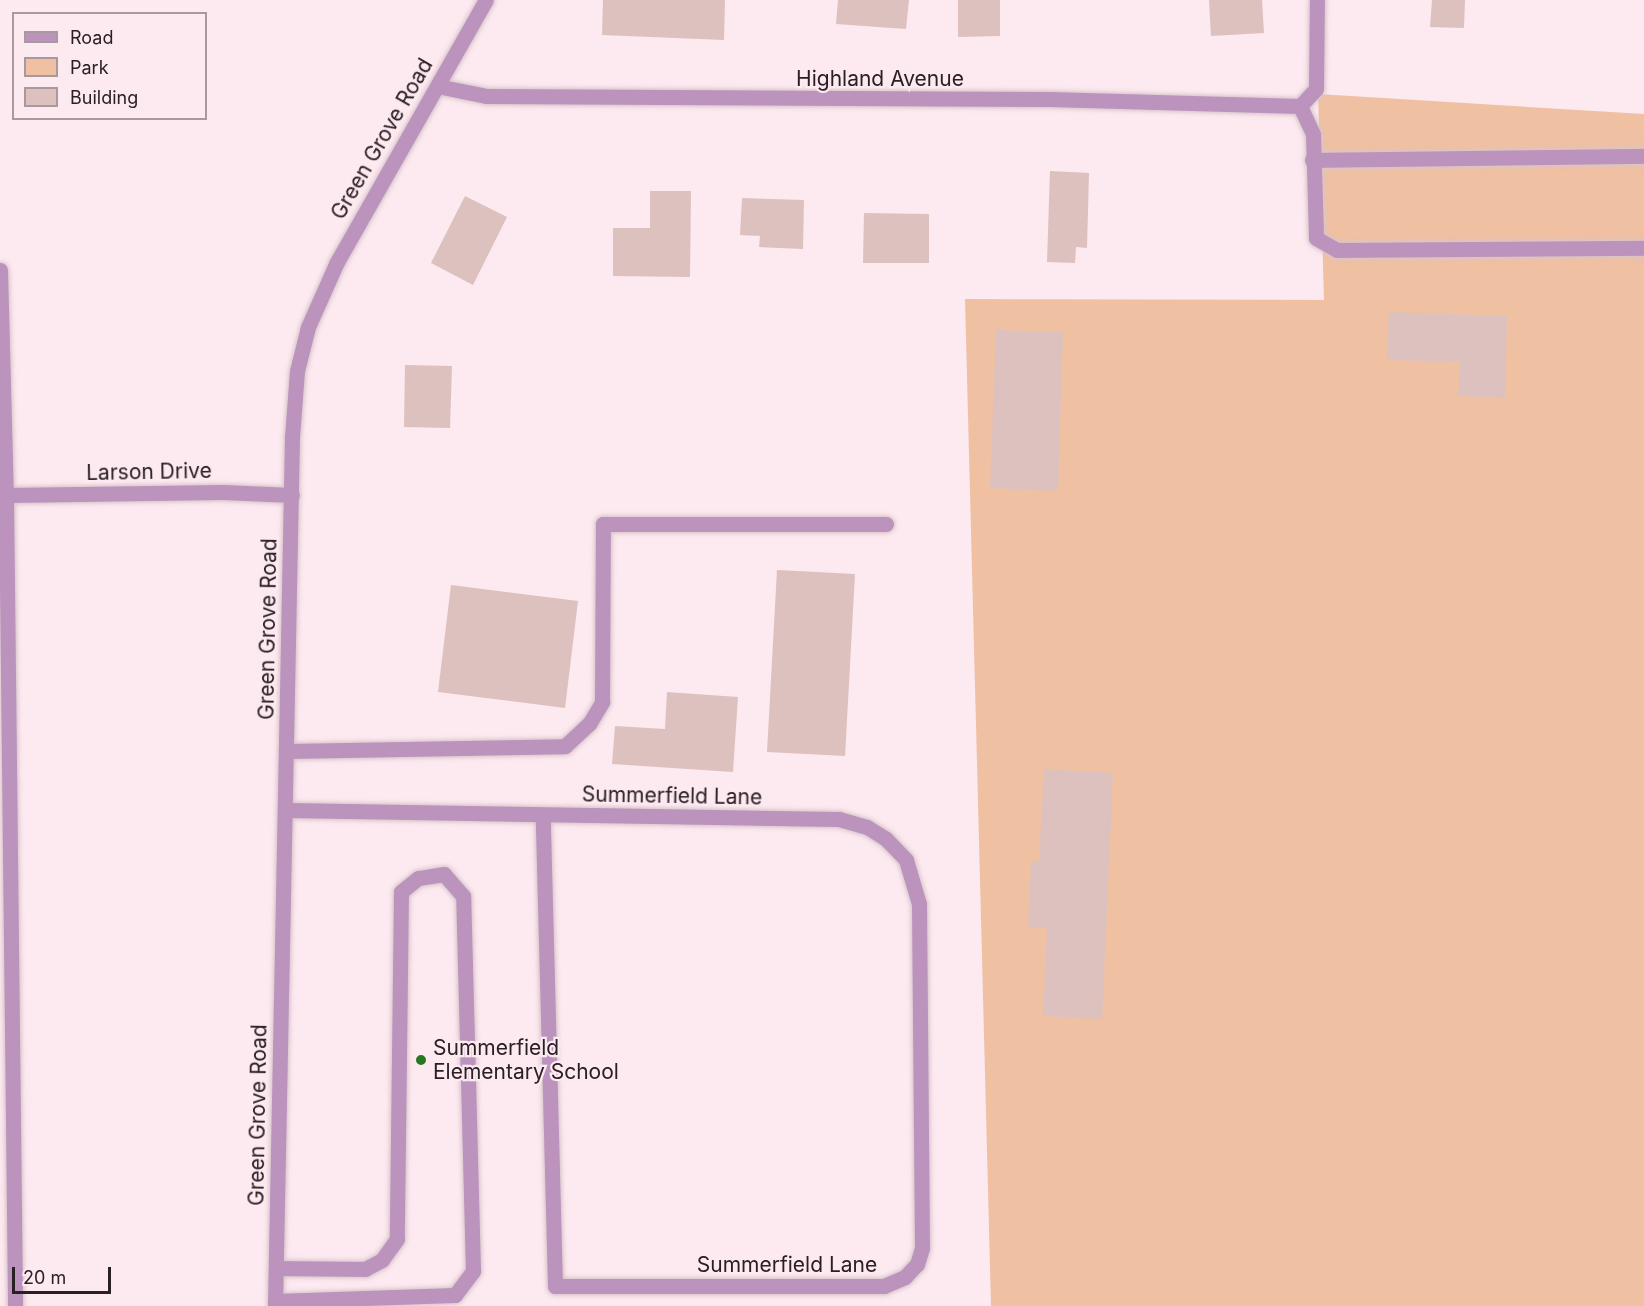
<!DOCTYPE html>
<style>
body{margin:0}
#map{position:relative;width:1644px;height:1306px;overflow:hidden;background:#fde9f0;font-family:Inter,sans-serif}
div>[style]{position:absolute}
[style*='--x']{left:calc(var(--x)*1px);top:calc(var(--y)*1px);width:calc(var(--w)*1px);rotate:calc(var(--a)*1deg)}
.green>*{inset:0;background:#f0c0a2}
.building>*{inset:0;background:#dcc1bf}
.roads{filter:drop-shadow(0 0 2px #d7c5cb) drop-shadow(0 0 2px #d7c5cb)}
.minor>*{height:15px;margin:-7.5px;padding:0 7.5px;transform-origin:7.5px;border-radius:7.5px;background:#bb93bd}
.dots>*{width:16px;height:16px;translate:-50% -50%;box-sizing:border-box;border:3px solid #fde9f0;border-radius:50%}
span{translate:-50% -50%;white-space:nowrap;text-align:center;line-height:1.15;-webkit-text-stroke:4.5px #fde9f0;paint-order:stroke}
.street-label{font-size:21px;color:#292024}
.poi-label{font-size:21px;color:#292024}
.left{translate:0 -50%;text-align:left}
.legend{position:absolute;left:12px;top:12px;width:195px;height:108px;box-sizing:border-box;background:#fde9f0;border:2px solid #a8999e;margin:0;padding:8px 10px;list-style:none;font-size:18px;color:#292024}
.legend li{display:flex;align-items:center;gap:12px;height:30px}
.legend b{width:30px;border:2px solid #a8999e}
.scale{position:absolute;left:12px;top:1267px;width:99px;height:27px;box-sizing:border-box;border:3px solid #292024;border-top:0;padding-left:8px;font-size:18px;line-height:21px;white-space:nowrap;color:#292024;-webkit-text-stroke:4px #fde9f0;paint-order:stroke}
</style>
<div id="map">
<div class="green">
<i style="clip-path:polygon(1318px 94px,1644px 114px,1644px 1306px,991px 1306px,965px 299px,1324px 300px)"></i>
</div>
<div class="building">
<i style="clip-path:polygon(603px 0,725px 0,724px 40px,602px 35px)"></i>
<i style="clip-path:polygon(838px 0,909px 0,906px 29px,836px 24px)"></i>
<i style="clip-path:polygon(958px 0,1000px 0,1000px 36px,958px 37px)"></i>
<i style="clip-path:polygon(1209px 0,1262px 0,1264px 33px,1211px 36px)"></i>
<i style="clip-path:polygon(1432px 0,1465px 0,1464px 28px,1430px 27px)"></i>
<i style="clip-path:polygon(1050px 171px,1089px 173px,1087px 248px,1076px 247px,1075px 263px,1047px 262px)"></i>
<i style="clip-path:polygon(650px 191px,691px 191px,690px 277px,613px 276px,613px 228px,650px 228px)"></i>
<i style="clip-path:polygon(465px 196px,507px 217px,473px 285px,431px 263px)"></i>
<i style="clip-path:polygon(742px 198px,804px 200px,803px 249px,759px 247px,760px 236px,740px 235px)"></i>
<i style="clip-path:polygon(864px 213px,929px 214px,929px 263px,863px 263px)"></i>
<i style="clip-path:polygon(1389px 312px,1507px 316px,1505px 398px,1458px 396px,1460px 362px,1387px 360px)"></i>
<i style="clip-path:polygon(996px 330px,1063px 332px,1058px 491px,990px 488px)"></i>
<i style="clip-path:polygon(405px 365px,452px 366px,450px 428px,404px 427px)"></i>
<i style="clip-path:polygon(777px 570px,855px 574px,845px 756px,767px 752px)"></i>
<i style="clip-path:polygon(451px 585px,578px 601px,565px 708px,438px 692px)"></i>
<i style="clip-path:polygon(667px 692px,738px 697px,733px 772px,612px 764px,615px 726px,665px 729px)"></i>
<i style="clip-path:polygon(1044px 769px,1113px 773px,1102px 1019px,1043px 1016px,1047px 928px,1028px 927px,1031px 862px,1039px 862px)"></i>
</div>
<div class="roads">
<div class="minor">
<i style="--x:437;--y:86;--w:50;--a:11.5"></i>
<i style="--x:486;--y:96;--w:563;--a:0.31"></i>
<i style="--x:1049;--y:99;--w:251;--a:1.6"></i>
<i style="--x:1300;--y:106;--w:23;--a:-47"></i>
<i style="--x:1316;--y:89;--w:89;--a:-89.4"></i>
<i style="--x:1300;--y:106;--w:31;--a:65"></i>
<i style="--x:1313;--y:134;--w:104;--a:88.3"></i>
<i style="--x:1316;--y:238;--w:24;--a:30"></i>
<i style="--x:1337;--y:250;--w:307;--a:-0.4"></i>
<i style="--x:1312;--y:160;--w:332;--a:-0.7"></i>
<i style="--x:0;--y:270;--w:225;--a:88.5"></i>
<i style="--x:6;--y:495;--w:811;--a:89.36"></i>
<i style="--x:6;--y:495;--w:217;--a:-0.8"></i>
<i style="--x:223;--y:492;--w:69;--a:2.5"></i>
<i style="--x:287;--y:751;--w:278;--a:-1"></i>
<i style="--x:565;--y:746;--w:33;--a:-43"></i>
<i style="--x:589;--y:724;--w:26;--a:-59"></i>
<i style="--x:602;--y:702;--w:178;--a:-89.7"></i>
<i style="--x:603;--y:524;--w:283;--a:0"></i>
<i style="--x:286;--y:810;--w:553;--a:0.93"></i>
<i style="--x:839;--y:819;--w:29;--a:16"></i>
<i style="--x:867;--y:827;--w:22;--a:32"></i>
<i style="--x:886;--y:839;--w:29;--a:46"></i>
<i style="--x:906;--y:860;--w:46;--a:73.5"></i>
<i style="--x:919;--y:904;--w:344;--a:89.5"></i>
<i style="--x:922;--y:1248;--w:17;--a:107"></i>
<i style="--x:917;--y:1264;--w:18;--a:133"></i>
<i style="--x:905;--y:1277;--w:23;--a:157"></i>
<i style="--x:884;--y:1286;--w:329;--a:180"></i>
<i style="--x:555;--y:1286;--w:471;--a:-91.5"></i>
<i style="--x:275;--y:1301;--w:180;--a:-1.9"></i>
<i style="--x:455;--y:1295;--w:30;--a:-53"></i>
<i style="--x:473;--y:1271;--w:375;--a:-91.5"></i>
<i style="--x:463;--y:896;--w:29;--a:-131"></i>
<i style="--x:444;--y:874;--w:26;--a:171"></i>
<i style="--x:418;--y:878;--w:22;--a:141"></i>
<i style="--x:401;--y:892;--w:347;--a:90.7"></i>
<i style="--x:397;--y:1239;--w:26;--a:126"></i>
<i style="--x:382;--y:1260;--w:19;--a:152"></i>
<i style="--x:365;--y:1269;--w:89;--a:-179.4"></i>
<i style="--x:275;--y:1306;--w:869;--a:-88.88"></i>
<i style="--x:292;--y:437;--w:66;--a:-85.7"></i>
<i style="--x:297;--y:371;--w:45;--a:-76"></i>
<i style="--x:308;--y:327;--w:71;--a:-66"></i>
<i style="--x:337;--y:262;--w:301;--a:-60.4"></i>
</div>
</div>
<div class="dots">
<i style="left:421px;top:1060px;background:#277721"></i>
</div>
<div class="street-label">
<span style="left:880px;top:79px">Highland Avenue</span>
<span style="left:382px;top:139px;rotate:-60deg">Green Grove Road</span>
<span style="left:149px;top:472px;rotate:-1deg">Larson Drive</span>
<span style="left:268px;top:629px;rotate:-89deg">Green Grove Road</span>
<span style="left:672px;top:796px;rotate:1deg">Summerfield Lane</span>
<span style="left:258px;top:1115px;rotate:-89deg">Green Grove Road</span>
<span style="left:787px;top:1265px">Summerfield Lane</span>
</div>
<div class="poi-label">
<span class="left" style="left:433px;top:1060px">Summerfield<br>Elementary School</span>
</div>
<ul class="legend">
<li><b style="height:8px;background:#bb93bd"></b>Road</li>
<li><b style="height:16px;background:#f0c0a2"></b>Park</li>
<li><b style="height:16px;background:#dcc1bf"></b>Building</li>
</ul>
<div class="scale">20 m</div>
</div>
